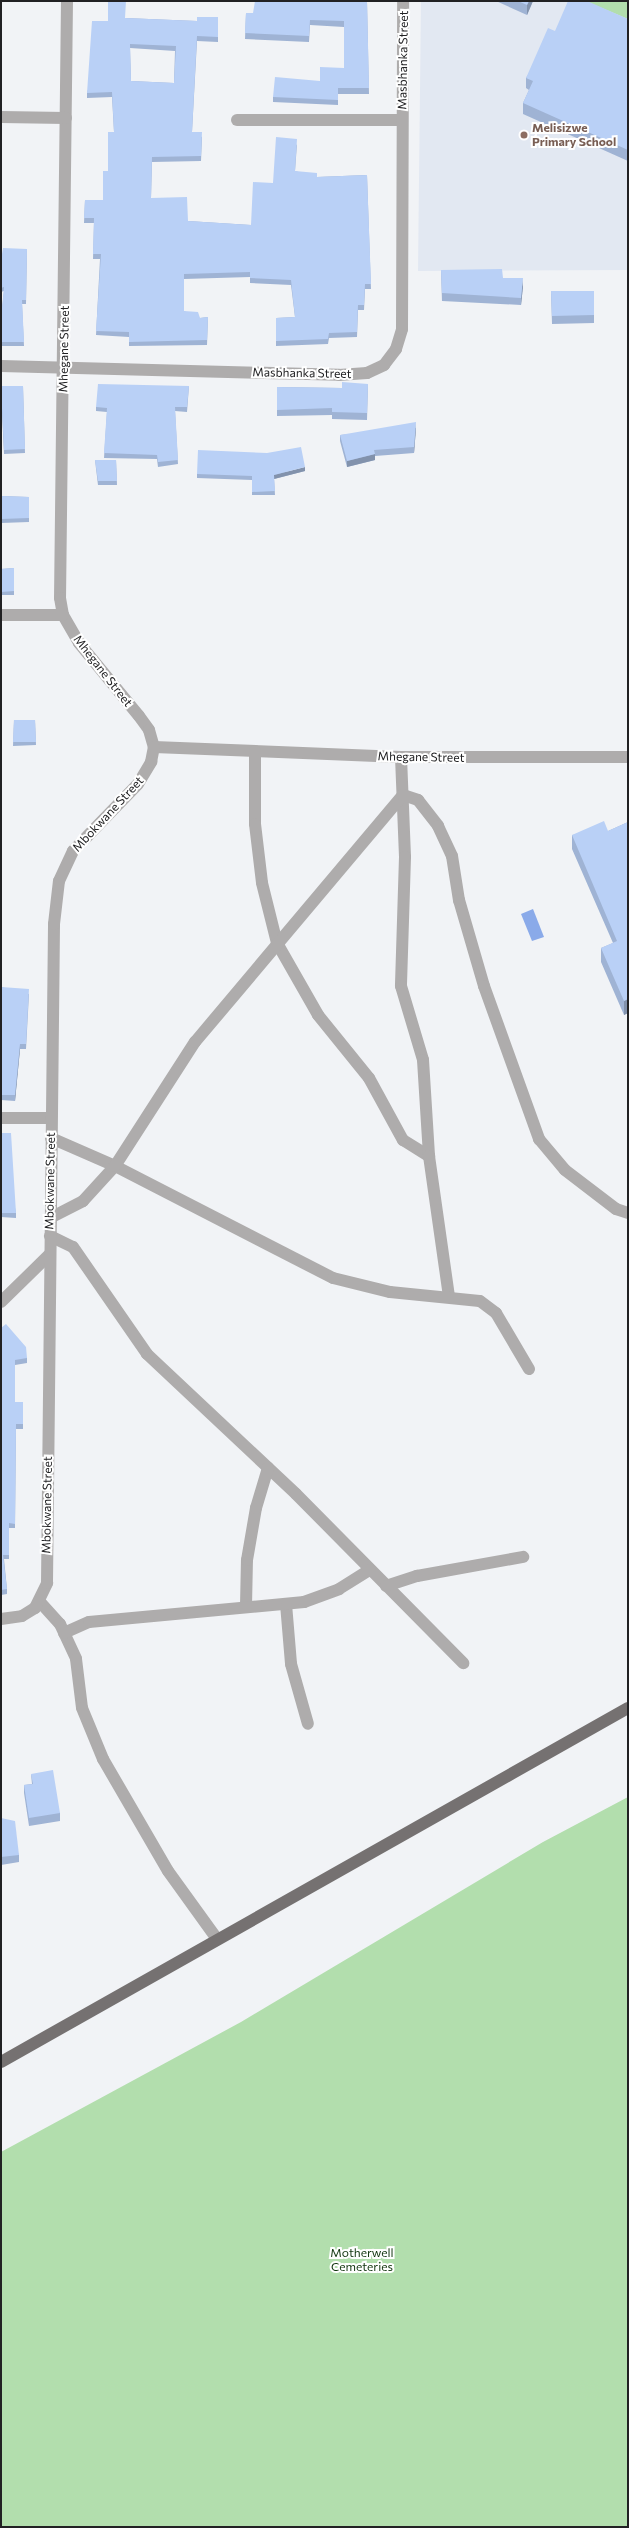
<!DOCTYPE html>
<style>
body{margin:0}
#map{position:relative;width:629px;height:2528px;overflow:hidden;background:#f1f3f6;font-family:Commissioner,sans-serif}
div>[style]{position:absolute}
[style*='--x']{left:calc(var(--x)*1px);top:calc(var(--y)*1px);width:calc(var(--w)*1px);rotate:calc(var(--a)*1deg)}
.built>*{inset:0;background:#e2e8f2}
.green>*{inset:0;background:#b2dead}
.water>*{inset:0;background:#8aaae9}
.minor>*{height:12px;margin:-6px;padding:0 6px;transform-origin:6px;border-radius:6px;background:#aeacac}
.major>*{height:12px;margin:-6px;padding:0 6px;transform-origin:6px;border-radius:6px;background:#757171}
.wall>*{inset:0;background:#9fb3d4}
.shaded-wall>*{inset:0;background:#8292ac}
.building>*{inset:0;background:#b9d0f6}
.dots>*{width:11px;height:11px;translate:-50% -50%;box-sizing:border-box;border:2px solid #fff;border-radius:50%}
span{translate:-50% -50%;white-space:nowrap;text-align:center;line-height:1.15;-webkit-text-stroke:4px #fff;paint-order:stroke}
.street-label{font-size:12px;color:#212123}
.education-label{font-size:12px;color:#785e54;font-weight:700}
.left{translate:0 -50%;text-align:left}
.park-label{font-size:12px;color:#0f330c}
.frame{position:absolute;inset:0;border:2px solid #212123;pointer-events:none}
</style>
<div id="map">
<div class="built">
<i style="clip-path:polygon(421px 1px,628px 1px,628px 270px,418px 271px)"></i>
</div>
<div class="green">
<i style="clip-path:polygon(585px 1px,628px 1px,628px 19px)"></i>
<i style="clip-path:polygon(628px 1797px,628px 2527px,1px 2527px,1px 2152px,241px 2022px,543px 1842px)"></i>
</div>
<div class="water">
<i style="clip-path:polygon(533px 909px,544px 937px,532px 941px,521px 914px)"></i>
</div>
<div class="minor">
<i style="--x:67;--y:1;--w:597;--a:90.67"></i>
<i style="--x:60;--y:598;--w:17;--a:80"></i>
<i style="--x:63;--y:615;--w:32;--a:60"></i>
<i style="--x:79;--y:643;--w:94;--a:50.6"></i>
<i style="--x:139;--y:716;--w:17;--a:54"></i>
<i style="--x:149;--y:730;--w:18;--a:74"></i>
<i style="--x:154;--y:747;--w:247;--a:2.3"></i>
<i style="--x:401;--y:757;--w:227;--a:0"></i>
<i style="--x:1;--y:117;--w:65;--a:0.9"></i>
<i style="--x:237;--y:120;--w:165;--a:0"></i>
<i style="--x:1;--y:366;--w:338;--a:1.5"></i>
<i style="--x:339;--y:375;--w:28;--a:-4"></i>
<i style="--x:367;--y:373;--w:19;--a:-25"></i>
<i style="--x:384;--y:365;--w:20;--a:-53"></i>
<i style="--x:396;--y:349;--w:21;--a:-73"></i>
<i style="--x:402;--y:329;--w:328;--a:-89.8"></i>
<i style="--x:1;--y:615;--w:62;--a:0"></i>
<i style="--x:255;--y:751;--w:73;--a:90"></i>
<i style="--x:255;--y:824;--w:59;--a:83.2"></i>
<i style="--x:262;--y:883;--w:62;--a:76"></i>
<i style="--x:277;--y:943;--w:83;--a:60.3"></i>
<i style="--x:318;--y:1015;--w:81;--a:51"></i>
<i style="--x:369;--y:1078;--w:71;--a:61.3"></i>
<i style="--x:403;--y:1140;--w:31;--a:32"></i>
<i style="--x:401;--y:757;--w:100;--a:87.7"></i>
<i style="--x:405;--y:857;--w:129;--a:91.8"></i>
<i style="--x:401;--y:986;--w:77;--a:73.4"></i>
<i style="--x:423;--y:1060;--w:96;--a:86.4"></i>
<i style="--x:429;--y:1156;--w:141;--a:81.9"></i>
<i style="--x:1;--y:1118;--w:50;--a:0"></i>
<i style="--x:51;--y:1138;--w:70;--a:23.6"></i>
<i style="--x:115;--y:1166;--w:245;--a:27.2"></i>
<i style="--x:333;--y:1278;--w:59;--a:13.8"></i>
<i style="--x:390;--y:1292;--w:90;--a:5.7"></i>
<i style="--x:480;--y:1301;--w:20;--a:37"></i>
<i style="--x:496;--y:1313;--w:65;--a:59.5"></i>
<i style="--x:50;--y:1218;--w:37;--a:-27"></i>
<i style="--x:83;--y:1201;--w:47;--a:-47.6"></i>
<i style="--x:115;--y:1166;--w:148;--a:-57.2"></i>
<i style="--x:195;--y:1042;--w:323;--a:-49.9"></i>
<i style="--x:403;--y:795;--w:16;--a:18"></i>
<i style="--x:418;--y:800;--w:33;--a:52"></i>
<i style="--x:438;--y:826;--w:33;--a:65"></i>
<i style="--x:452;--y:856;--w:45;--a:81"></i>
<i style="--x:459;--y:900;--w:90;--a:73.8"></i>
<i style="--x:484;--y:986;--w:163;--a:70.2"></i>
<i style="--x:539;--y:1139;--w:40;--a:50"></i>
<i style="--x:565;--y:1170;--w:64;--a:37.4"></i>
<i style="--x:616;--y:1209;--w:13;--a:18"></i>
<i style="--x:50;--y:1236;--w:25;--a:26"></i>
<i style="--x:73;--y:1247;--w:130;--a:55.3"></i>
<i style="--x:147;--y:1354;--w:204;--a:43.2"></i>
<i style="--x:296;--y:1494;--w:238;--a:45.3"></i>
<i style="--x:1;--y:1302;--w:67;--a:-44.4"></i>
<i style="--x:386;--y:1586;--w:33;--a:-18"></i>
<i style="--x:417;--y:1576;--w:108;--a:-10.2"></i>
<i style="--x:40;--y:1602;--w:30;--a:48"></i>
<i style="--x:60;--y:1624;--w:38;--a:65"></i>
<i style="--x:76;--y:1659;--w:49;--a:83"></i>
<i style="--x:82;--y:1708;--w:55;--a:67.6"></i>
<i style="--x:103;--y:1759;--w:129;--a:59.9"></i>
<i style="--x:168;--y:1871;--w:84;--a:54.2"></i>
<i style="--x:286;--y:1604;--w:60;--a:85.2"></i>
<i style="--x:291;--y:1664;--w:62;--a:74.2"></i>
<i style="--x:246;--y:1606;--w:46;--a:-88.8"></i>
<i style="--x:247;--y:1560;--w:53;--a:-80.2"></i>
<i style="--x:256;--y:1508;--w:42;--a:-73.3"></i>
<i style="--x:1;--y:1619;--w:21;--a:-8"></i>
<i style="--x:22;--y:1616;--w:15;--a:-32"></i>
<i style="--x:35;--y:1608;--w:28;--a:-64"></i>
<i style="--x:47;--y:1583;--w:659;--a:-89.39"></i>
<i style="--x:54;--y:924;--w:43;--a:-83.4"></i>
<i style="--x:59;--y:881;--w:33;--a:-65"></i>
<i style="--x:73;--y:851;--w:93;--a:-45.9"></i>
<i style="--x:138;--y:784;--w:26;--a:-59"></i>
<i style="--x:151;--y:762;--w:15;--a:-79"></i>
<i style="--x:64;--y:1633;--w:27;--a:-24"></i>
<i style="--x:89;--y:1622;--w:216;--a:-5.3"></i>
<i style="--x:304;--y:1602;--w:37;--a:-20"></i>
<i style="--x:339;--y:1589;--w:36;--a:-32"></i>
</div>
<div class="major">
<i style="--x:1;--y:2062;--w:720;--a:-29.45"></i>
</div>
<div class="wall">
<i style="clip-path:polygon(367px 1px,369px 94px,338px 94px,338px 105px,273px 102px,273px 97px,320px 81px,344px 68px,344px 27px,310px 25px,309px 42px,245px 39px,246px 13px,253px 13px)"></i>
<i style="clip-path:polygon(496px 1px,533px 1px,527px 15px)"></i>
<i style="clip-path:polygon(evenodd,218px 17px,218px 42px,197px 41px,192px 132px,202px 137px,201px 161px,152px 162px,151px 198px,188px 221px,251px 225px,273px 183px,297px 144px,295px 171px,317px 177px,367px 175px,371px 289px,365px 289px,364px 310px,358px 310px,357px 337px,329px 338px,328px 344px,276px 346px,276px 318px,295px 317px,291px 285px,250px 283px,250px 277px,184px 279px,184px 311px,200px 318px,208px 317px,207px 345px,129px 346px,129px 337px,96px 335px,100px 259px,93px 259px,94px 223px,84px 223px,85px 200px,103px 200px,108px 171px,114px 132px,112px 97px,87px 98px,87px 93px,108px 21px,125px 18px,197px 21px,218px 17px,130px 48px,175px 51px,174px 83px,131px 81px,130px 48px)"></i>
<i style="clip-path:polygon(628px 19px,628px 161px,523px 114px,523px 103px,529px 90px,526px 88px,526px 78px,555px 31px)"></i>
<i style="clip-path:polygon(27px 249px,26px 304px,22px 304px,24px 346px,1px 346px,1px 318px,4px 291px,1px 292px,1px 260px)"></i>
<i style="clip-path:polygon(441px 270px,503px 278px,523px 286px,521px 305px,442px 301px)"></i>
<i style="clip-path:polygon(551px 291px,594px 291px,594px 323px,552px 324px)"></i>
<i style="clip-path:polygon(368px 384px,367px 420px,332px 419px,332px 415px,277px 416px,277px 387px,342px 388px)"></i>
<i style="clip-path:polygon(1px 386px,23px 386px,25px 453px,4px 454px,2px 412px,1px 412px)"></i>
<i style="clip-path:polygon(189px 386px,187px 412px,175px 411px,178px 464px,158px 467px,157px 459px,104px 458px,107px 412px,96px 411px,96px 407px)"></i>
<i style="clip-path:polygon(416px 428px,414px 453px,375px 456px,375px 460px,347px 467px,340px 441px,340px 435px)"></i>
<i style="clip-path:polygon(95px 460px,116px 460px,117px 485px,98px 485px)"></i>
<i style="clip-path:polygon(305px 471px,274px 479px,275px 495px,252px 495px,252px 480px,197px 478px,197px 474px)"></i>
<i style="clip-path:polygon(1px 496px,29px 497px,29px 522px,1px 523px)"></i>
<i style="clip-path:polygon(14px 568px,14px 595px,1px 595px,1px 569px)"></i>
<i style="clip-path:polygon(14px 720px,35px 720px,36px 745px,13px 746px)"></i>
<i style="clip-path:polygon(628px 822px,628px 1013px,624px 1015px,601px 962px,601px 948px,613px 943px,572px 849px,572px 835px,608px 831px)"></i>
<i style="clip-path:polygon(1px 987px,29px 994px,26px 1049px,20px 1049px,15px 1101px,1px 1100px)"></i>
<i style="clip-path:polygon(1px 1133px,16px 1213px,16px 1218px,1px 1217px)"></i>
<i style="clip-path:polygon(1px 1328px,27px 1358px,27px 1363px,15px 1365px,15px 1402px,23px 1402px,23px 1429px,16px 1429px,15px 1528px,9px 1528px,9px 1559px,4px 1559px,7px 1589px,7px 1594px,1px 1595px)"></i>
<i style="clip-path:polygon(31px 1774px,60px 1813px,60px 1821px,29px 1826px,24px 1793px,24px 1785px,32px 1784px)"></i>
<i style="clip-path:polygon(1px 1818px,19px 1855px,19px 1862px,1px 1865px)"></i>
</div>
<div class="shaded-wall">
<i style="clip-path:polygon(529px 1px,533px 1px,527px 15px,527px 5px)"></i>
<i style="clip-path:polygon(523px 278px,523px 286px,521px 305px,521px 298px)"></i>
<i style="clip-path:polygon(416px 422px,416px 428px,414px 453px,414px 447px)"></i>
<i style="clip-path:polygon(375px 454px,375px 460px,347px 467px,347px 461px)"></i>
<i style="clip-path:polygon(305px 467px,305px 471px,274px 479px,274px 475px)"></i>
<i style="clip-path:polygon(628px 999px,628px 1013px,624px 1015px,624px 1001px)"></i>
<i style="clip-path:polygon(20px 1044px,20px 1049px,15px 1101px,15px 1095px)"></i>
</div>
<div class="building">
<i style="clip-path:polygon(evenodd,108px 1px,126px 1px,125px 18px,197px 21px,197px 17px,218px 17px,218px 37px,197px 36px,192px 132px,202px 132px,201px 156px,152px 157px,151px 198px,187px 197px,188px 221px,251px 225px,253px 182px,273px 183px,276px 137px,297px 139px,295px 171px,317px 173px,317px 177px,367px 175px,371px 284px,365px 284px,364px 305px,358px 305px,357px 332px,329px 333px,328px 339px,276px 341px,276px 318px,295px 317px,291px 280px,250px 278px,250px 272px,184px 274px,184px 311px,198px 312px,200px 318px,208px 317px,207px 340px,129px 342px,129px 332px,96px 331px,101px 254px,93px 254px,94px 218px,84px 218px,85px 200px,103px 200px,103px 171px,108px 171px,108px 132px,114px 132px,112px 92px,87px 93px,92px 21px,108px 21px,108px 1px,130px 44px,176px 46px,174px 83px,131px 81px,130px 44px)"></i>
<i style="clip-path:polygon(255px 1px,367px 1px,369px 88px,338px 88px,338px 100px,273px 97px,275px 77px,320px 81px,320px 67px,344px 68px,344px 21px,310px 20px,309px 36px,245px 33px,246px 13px,253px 13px)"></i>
<i style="clip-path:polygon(518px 1px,529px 1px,527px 5px)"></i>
<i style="clip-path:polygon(568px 1px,587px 1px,628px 19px,628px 150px,523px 103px,533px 81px,526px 78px,548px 28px,555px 31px)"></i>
<i style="clip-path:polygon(3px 248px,27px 249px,26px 300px,22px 300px,24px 342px,1px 342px,1px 318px,4px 287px,1px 288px,1px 260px)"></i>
<i style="clip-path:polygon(502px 269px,503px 278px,523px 278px,521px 298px,442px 293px,441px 270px)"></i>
<i style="clip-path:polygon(551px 291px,594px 291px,594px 315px,552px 316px)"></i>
<i style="clip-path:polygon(342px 382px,368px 384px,367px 413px,332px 412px,332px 408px,277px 410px,277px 387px,342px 388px)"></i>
<i style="clip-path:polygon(98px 384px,189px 386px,187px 407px,175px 407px,178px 460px,158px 462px,157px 455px,104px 453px,107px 408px,96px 407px)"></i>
<i style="clip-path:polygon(1px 386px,23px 386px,25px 449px,4px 450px,2px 408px,1px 408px)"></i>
<i style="clip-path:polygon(416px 422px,414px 447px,374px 450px,375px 454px,347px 461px,340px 435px)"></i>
<i style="clip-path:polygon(301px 447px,305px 467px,274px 475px,275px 491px,252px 492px,252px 476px,197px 474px,198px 450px,267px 453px)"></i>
<i style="clip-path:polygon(95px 460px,116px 460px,117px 481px,98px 481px)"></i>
<i style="clip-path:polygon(1px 496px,29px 497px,29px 518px,1px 519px)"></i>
<i style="clip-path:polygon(14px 568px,14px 591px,1px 592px,1px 569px)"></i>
<i style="clip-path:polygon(14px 720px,35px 720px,36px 742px,13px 742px)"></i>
<i style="clip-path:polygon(604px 821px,608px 831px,628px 822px,628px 999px,624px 1001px,601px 948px,617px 941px,572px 835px)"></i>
<i style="clip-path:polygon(1px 987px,29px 989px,26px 1044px,20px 1044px,15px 1095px,1px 1095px)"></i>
<i style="clip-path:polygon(1px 1133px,11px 1133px,16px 1213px,1px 1213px)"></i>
<i style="clip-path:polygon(6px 1324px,26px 1347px,27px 1358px,15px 1360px,15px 1402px,23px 1402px,23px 1424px,16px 1424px,15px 1524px,9px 1523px,9px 1555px,3px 1555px,7px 1589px,1px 1590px,1px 1328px)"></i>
<i style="clip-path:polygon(53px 1770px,60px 1813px,29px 1818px,24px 1785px,33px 1784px,31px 1774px)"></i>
<i style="clip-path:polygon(1px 1818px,15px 1821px,19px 1855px,1px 1857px)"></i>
</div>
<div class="dots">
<i style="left:524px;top:135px;background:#8d6e63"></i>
</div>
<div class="street-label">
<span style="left:403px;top:60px;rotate:-89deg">Masbhanka Street</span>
<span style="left:64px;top:349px;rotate:-89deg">Mhegane Street</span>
<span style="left:302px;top:373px;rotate:1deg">Masbhanka Street</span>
<span style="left:103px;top:671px;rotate:52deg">Mhegane Street</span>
<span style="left:421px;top:757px;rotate:1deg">Mhegane Street</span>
<span style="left:108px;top:814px;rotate:-47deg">Mbokwane Street</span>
<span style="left:50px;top:1181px;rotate:-89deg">Mbokwane Street</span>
<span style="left:47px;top:1505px;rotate:-89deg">Mbokwane Street</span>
</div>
<div class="education-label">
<span class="left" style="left:532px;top:135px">Melisizwe<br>Primary School</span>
</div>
<div class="park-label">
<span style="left:362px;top:2260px">Motherwell<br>Cemeteries</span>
</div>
<div class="frame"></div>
</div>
